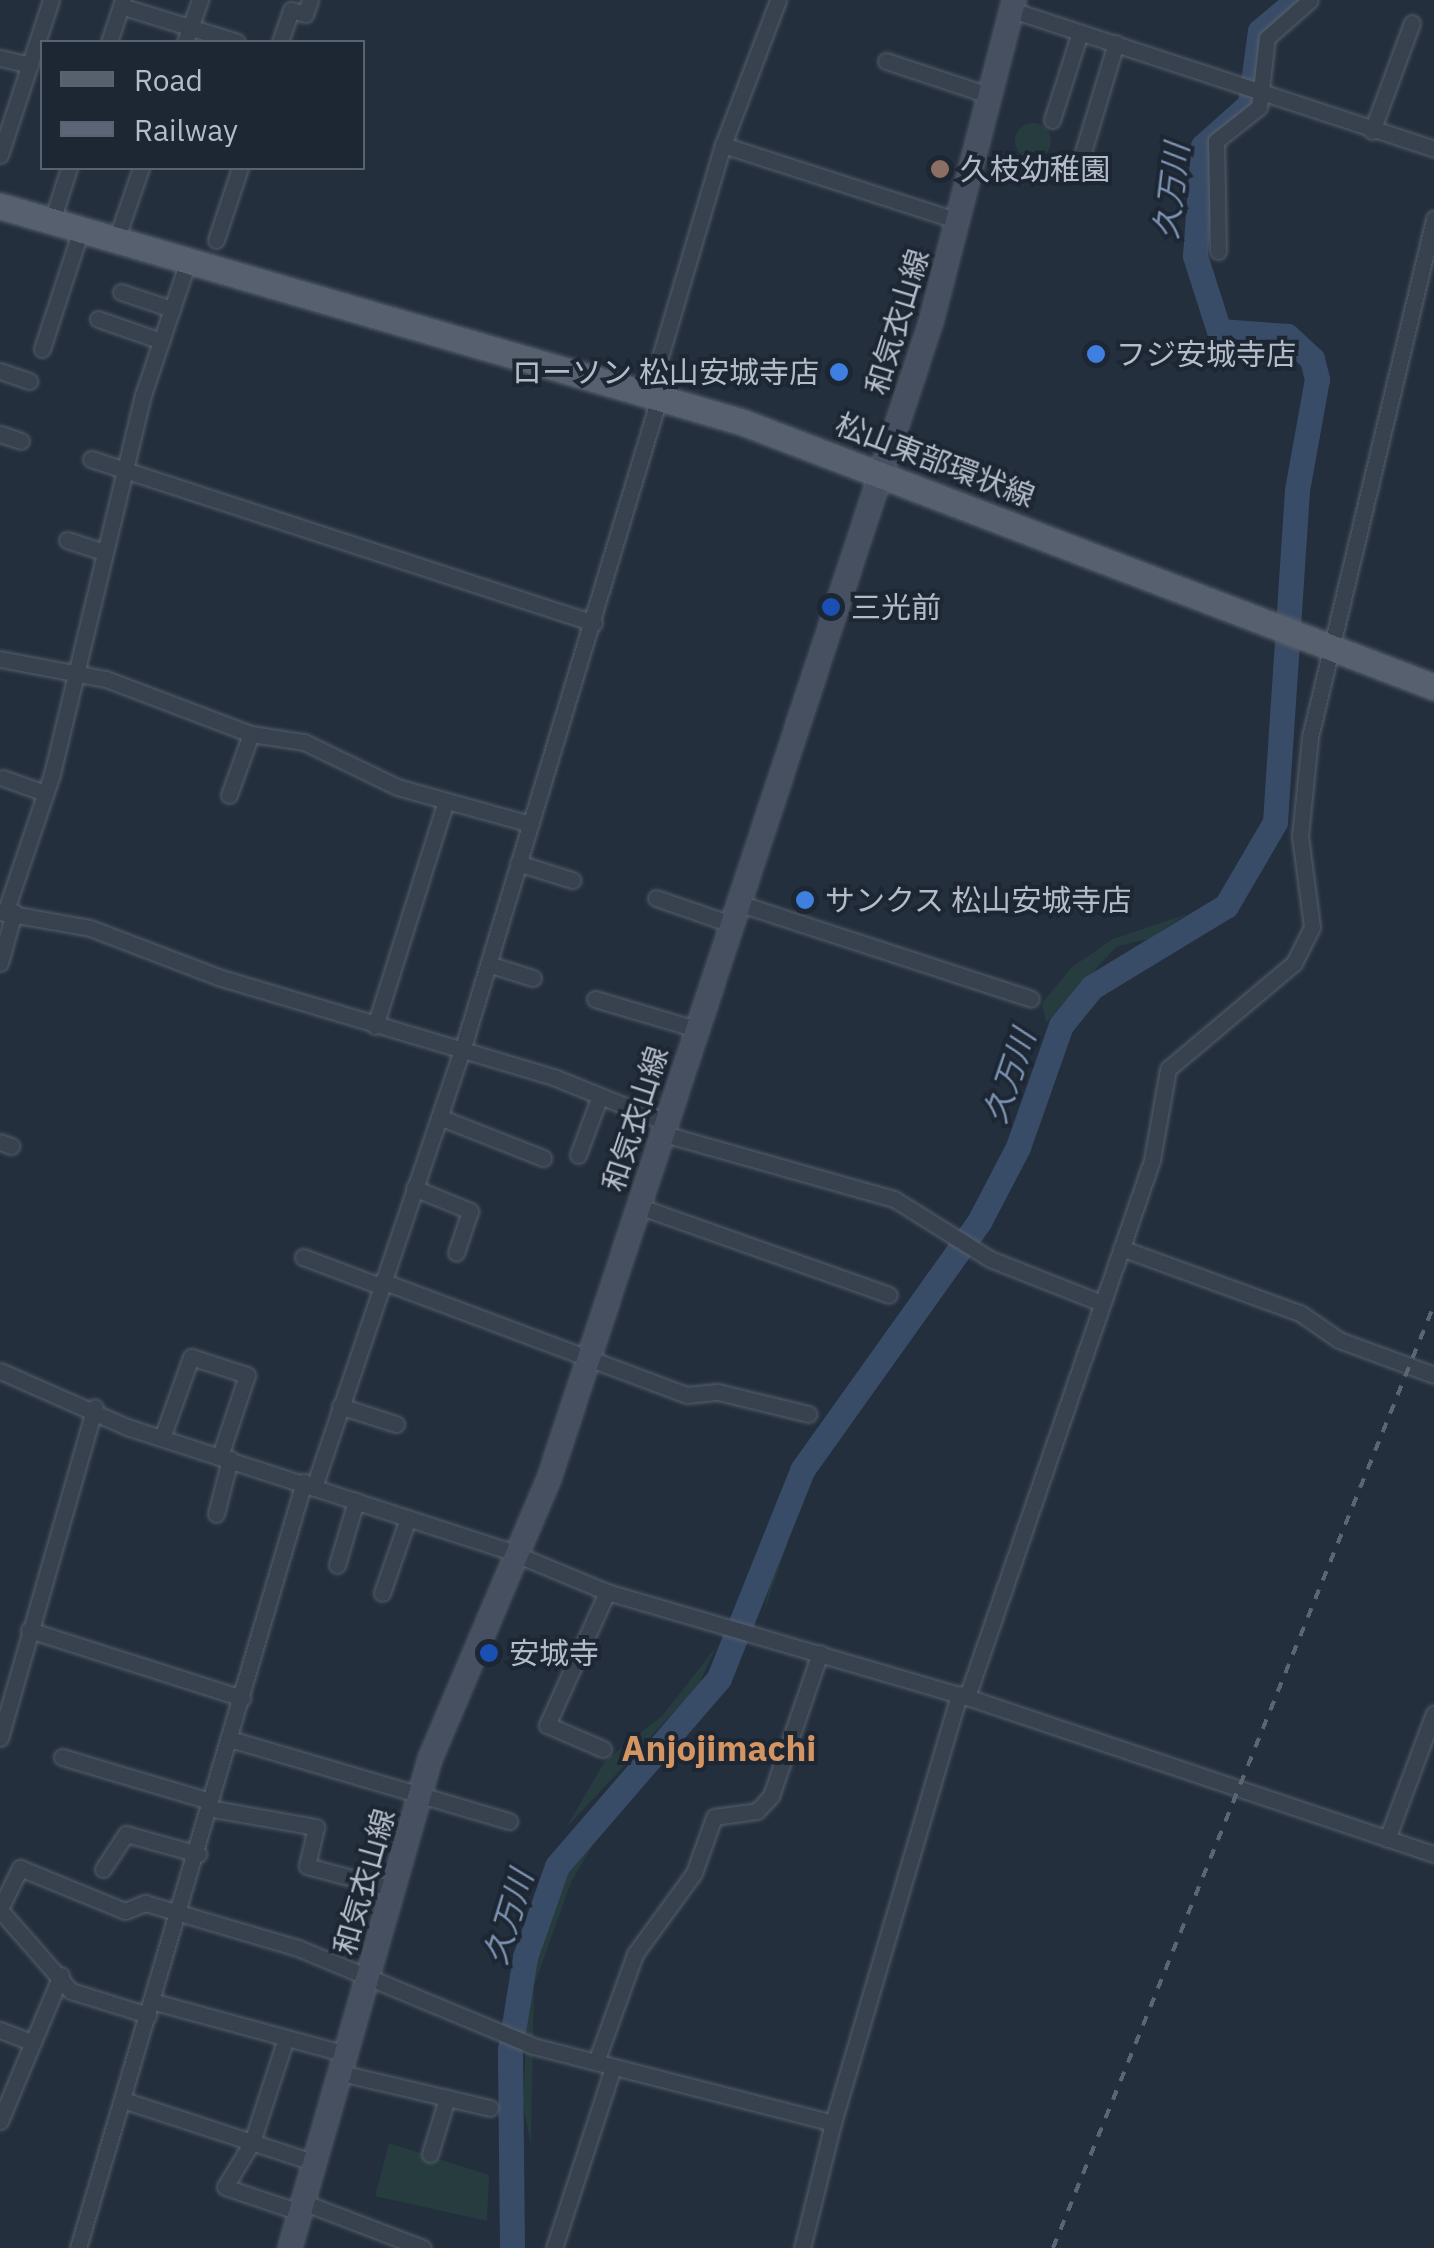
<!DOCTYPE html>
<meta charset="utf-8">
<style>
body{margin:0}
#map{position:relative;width:1434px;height:2248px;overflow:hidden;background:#242f3e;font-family:"IBM Plex Sans","Noto Sans JP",sans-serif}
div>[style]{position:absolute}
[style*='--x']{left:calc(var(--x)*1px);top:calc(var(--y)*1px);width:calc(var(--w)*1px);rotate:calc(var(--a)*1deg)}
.green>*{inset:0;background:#263c3f}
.round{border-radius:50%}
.river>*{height:25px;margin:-12.5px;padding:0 12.5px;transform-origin:12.5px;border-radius:12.5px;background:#394c67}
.roads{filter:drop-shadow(0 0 2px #565f6c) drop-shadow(0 0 2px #565f6c)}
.street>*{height:15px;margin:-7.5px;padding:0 7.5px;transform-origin:7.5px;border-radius:7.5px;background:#38414e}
.secondary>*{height:22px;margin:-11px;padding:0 11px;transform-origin:11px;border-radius:11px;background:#465061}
.primary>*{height:25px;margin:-12.5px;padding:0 12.5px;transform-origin:12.5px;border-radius:12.5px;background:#56606e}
.rail>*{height:4px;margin-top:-2px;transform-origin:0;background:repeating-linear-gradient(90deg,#5a6575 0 10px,transparent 0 20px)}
.dots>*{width:28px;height:28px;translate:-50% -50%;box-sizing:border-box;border:5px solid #1d2633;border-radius:50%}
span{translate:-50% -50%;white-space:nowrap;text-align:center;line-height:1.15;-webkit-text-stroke:8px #1d2633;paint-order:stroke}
.poi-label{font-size:30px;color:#b4bcc9}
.left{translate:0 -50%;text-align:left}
.right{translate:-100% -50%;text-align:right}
.street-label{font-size:30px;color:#b4bcc9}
.water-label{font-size:32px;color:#7c92b1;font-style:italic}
.quarter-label{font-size:35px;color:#d59563;font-weight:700}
.legend{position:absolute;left:40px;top:40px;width:325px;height:130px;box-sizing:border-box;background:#1d2633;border:2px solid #59626f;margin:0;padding:12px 18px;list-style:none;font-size:30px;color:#b4bcc9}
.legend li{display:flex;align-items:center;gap:20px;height:50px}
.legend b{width:50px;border:2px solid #59626f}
</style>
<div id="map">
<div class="green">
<i class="round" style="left:1015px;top:123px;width:36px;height:36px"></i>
<i style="clip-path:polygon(1187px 914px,1149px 939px,1117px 946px,1046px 1023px,1042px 1003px,1072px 967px,1113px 939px)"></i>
<i style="clip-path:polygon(810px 1487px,794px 1524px,764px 1612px,778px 1544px)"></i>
<i style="clip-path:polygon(716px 1647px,698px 1686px,566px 1828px,605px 1761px,663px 1715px)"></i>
<i style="clip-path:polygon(603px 1828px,571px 1882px,534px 1986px,531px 2145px,523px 2104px,529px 1979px,562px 1880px)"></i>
<i style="clip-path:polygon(389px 2143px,489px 2175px,487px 2221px,375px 2196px)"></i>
</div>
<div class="river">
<i style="--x:512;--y:2248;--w:198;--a:-90.6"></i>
<i style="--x:510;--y:2050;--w:94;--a:-80.8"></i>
<i style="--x:525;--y:1957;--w:96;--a:-70.6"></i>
<i style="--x:557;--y:1866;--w:248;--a:-49.2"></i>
<i style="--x:719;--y:1678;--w:224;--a:-68.2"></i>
<i style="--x:802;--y:1470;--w:305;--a:-54.5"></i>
<i style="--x:979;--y:1222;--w:85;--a:-62.5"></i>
<i style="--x:1018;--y:1147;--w:129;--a:-70.6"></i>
<i style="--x:1061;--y:1025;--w:49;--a:-50.8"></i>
<i style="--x:1092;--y:987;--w:157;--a:-31.2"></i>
<i style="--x:1226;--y:906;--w:97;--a:-59.7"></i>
<i style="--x:1275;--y:822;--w:333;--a:-86.2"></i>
<i style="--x:1297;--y:490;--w:113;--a:-79.8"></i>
<i style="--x:1317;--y:379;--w:21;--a:-104"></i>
<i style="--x:1312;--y:359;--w:34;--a:-137"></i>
<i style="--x:1287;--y:336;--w:68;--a:-175.8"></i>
<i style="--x:1219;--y:331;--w:79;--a:-107.7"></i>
<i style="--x:1195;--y:256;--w:110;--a:-85.8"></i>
<i style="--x:1203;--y:146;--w:63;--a:-41.8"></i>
<i style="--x:1250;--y:104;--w:74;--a:-82.2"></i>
<i style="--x:1260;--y:31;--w:48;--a:-40"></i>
</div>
<div class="roads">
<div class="street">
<i style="--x:121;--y:6;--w:121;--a:17.2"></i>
<i style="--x:1012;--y:10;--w:444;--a:18.2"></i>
<i style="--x:109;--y:42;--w:44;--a:-71.6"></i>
<i style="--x:185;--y:42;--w:45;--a:-70.3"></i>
<i style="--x:280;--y:42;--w:34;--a:-71"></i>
<i style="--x:291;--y:10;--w:15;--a:16"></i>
<i style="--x:305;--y:14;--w:15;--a:-70"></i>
<i style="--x:0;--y:58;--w:31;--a:13"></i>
<i style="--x:886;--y:61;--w:108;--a:18.4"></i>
<i style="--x:1052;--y:120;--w:92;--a:-72.3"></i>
<i style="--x:1372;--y:131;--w:115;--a:-69.7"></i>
<i style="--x:723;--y:145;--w:247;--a:17.9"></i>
<i style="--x:0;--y:155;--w:163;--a:-71.8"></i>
<i style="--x:1081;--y:159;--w:121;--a:-73.2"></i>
<i style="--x:51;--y:224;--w:59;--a:-72.2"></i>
<i style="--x:216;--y:240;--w:76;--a:-71.6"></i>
<i style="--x:115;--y:243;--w:79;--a:-70.9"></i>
<i style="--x:1218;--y:251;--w:110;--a:-91"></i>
<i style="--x:1216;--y:141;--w:55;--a:-38.3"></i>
<i style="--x:1259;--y:107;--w:69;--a:-83.4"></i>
<i style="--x:1267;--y:38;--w:57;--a:-41.5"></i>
<i style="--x:121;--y:292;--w:54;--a:18.4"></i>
<i style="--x:98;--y:319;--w:67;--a:19.2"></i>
<i style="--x:42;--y:349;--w:122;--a:-71.9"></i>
<i style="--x:0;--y:371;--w:31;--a:19"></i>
<i style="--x:650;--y:391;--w:257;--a:-73.5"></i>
<i style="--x:723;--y:145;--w:155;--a:-69.2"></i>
<i style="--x:0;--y:434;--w:22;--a:18"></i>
<i style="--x:91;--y:459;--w:529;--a:18.06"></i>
<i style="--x:67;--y:540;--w:38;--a:18"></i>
<i style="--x:0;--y:659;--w:108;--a:10.7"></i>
<i style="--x:106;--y:679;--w:155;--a:20.8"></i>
<i style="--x:251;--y:734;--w:54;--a:8.6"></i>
<i style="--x:304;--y:742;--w:103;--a:25.8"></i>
<i style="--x:397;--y:787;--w:138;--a:15.5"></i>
<i style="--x:3;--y:778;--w:45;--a:19.7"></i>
<i style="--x:229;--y:795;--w:65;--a:-70.2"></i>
<i style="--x:518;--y:863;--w:57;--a:17.5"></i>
<i style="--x:656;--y:898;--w:79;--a:19.1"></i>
<i style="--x:738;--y:903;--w:308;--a:18.1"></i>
<i style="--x:0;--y:912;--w:91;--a:10.1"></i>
<i style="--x:90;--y:928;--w:137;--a:20.9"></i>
<i style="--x:218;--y:977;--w:353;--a:16.6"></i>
<i style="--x:556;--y:1078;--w:118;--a:22"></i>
<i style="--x:5;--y:913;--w:147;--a:-71.3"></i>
<i style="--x:52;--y:774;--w:390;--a:-76.5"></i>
<i style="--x:143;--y:395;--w:138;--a:-71.4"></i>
<i style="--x:0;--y:963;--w:53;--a:-74.6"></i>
<i style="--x:488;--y:964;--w:47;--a:17.3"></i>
<i style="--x:595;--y:999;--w:105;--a:16.5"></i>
<i style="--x:375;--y:1026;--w:236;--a:-72.5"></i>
<i style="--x:439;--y:1117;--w:112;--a:21.5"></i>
<i style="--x:661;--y:1133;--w:242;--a:15.8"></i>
<i style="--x:894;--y:1199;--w:113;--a:32"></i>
<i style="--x:990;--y:1259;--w:119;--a:21.6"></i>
<i style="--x:0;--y:1142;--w:12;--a:20"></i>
<i style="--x:578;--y:1155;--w:63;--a:-69.6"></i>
<i style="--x:414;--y:1188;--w:61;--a:22.3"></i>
<i style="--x:470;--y:1211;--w:44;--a:108.4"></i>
<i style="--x:638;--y:1206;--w:266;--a:19.5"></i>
<i style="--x:1121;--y:1248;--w:190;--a:20"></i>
<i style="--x:1300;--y:1313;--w:47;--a:34.7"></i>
<i style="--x:1339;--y:1340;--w:101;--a:20.2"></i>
<i style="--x:303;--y:1257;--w:82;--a:20.6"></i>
<i style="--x:382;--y:1281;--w:326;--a:20.5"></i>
<i style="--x:687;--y:1395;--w:31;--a:-6"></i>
<i style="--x:718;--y:1392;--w:93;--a:13.7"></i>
<i style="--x:0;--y:1371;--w:139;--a:23.8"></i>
<i style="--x:127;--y:1427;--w:398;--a:18"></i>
<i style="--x:506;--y:1550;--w:109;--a:22.6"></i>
<i style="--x:607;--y:1592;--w:375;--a:16.3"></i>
<i style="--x:967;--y:1697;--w:493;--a:18.6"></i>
<i style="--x:340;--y:1406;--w:59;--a:17.8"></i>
<i style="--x:162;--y:1438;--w:86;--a:-70.3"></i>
<i style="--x:191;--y:1357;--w:59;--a:17.8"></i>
<i style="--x:247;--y:1375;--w:85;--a:108.4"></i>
<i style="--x:314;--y:1487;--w:460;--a:-71.3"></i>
<i style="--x:462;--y:1051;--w:685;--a:-73.2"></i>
<i style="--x:216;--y:1514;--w:57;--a:-75.7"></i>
<i style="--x:337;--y:1565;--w:67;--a:-73.5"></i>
<i style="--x:382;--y:1593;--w:79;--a:-70.9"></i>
<i style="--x:29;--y:1630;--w:224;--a:17.7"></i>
<i style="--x:967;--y:1697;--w:568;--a:-70.99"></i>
<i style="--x:1152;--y:1160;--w:92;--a:-80"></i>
<i style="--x:1168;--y:1069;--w:165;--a:-40.1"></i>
<i style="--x:1294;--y:963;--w:40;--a:-63.4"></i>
<i style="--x:1312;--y:927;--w:92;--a:-97.5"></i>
<i style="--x:1300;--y:836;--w:100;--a:-84.2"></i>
<i style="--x:1310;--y:737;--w:533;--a:-76.54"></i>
<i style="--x:0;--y:1738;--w:344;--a:-74"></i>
<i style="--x:230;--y:1739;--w:291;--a:16.4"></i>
<i style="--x:603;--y:1749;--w:61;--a:-156.8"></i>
<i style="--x:547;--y:1725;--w:146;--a:-65.7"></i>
<i style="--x:62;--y:1757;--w:154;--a:16.6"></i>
<i style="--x:208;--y:1808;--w:110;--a:10"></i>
<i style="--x:316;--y:1827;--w:40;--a:103"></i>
<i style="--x:307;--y:1866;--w:89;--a:15"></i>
<i style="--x:1387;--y:1839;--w:134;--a:-69.5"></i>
<i style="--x:103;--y:1869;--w:42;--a:-56.7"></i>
<i style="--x:126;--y:1834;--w:75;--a:15.5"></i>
<i style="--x:0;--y:1909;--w:46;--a:-64"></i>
<i style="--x:20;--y:1868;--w:113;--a:22.3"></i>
<i style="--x:125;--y:1911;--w:22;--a:-22"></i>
<i style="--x:145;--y:1903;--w:159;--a:16.4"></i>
<i style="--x:298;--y:1948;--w:255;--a:22.6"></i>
<i style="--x:533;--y:2046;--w:310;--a:14.4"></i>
<i style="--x:833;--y:2123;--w:129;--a:103.9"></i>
<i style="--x:0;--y:1910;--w:108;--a:48.8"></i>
<i style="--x:71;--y:1991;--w:81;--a:17.3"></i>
<i style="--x:155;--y:2002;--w:198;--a:15.2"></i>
<i style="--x:0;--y:2030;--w:30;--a:21"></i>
<i style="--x:285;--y:2041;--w:106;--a:108.1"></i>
<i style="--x:252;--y:2142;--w:52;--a:121"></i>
<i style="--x:225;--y:2187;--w:81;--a:18.7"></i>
<i style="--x:596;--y:2062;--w:115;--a:-70.1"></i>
<i style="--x:635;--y:1954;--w:100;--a:-53.9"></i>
<i style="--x:694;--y:1873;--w:59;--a:-70.3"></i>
<i style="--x:714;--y:1817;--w:43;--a:-7.9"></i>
<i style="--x:757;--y:1811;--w:21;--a:-47"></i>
<i style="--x:771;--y:1796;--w:151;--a:-71.1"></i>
<i style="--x:341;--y:2073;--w:153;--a:13.2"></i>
<i style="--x:123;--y:2100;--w:203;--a:18.1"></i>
<i style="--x:0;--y:2121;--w:158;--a:-67.3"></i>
<i style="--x:833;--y:2123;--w:447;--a:-73.6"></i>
<i style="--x:430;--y:2154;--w:59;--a:-73.1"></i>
<i style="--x:305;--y:2203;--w:126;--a:20.9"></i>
<i style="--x:78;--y:2248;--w:799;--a:-73.56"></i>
<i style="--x:554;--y:2248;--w:190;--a:-71.9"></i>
</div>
<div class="secondary">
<i style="--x:290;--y:2248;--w:509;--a:-74.02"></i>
<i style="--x:430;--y:1759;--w:304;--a:-67"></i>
<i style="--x:549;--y:1479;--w:1218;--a:-71.73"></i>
<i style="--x:931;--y:322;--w:333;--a:-75.5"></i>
</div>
<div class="primary">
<i style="--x:0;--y:206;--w:773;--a:16.23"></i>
<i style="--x:742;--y:422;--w:741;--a:20.95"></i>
</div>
</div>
<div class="rail">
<i style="--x:1053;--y:2248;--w:1017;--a:-68"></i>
</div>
<div class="dots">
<i style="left:940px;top:169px;background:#8d6e63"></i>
<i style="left:1096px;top:354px;background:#3f7fe0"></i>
<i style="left:839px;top:372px;background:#3f7fe0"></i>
<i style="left:831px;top:607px;background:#1a4fb4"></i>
<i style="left:805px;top:900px;background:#3f7fe0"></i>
<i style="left:489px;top:1653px;background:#1a4fb4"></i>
</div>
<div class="poi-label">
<span class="left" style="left:960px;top:169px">久枝幼稚園</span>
<span class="left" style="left:1116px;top:354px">フジ安城寺店</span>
<span class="right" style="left:819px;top:372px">ローソン 松山安城寺店</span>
<span class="left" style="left:851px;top:607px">三光前</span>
<span class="left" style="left:825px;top:900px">サンクス 松山安城寺店</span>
<span class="left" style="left:509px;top:1653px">安城寺</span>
</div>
<div class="street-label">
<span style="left:897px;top:322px;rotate:-73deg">和気衣山線</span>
<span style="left:935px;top:460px;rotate:21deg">松山東部環状線</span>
<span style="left:635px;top:1119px;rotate:-72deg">和気衣山線</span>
<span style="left:364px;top:1882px;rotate:-74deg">和気衣山線</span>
</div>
<div class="water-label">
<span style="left:1171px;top:191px;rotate:-83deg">久万川</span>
<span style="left:1009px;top:1076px;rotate:-71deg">久万川</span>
<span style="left:508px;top:1917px;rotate:-73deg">久万川</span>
</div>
<div class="quarter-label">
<span style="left:719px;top:1748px">Anjojimachi</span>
</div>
<ul class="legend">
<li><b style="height:12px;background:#56606e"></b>Road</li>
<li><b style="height:12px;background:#5a6575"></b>Railway</li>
</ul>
</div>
